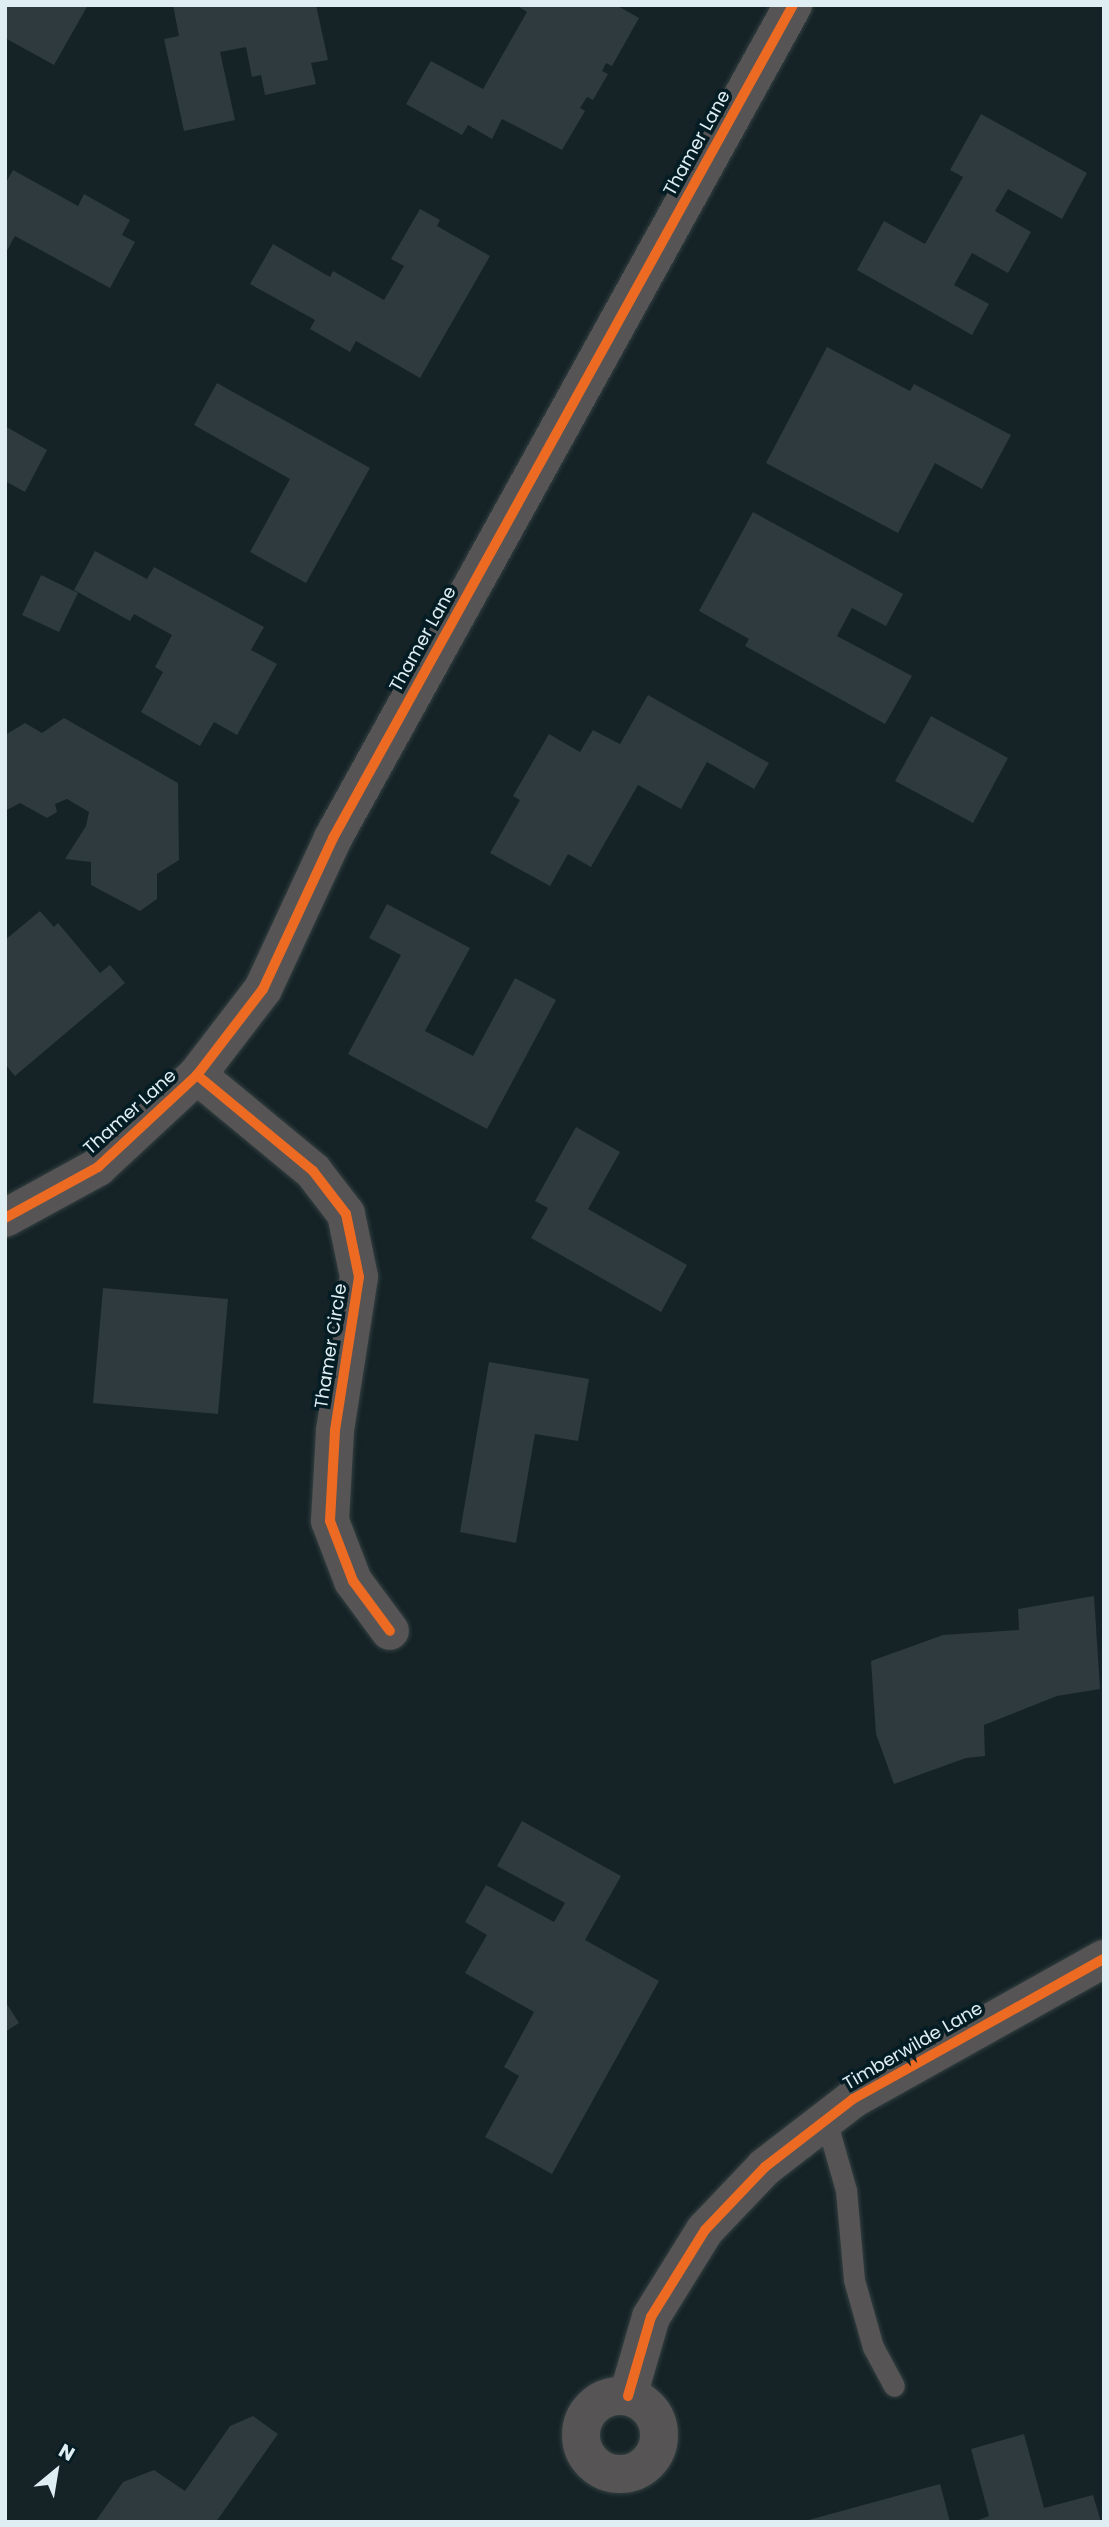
<!DOCTYPE html>
<style>
body{margin:0}
#map{position:relative;width:1109px;height:2527px;overflow:hidden;background:#152326;font-family:Poppins,sans-serif}
div>[style]{position:absolute}
[style*='--x']{left:calc(var(--x)*1px);top:calc(var(--y)*1px);width:calc(var(--w)*1px);rotate:calc(var(--a)*1deg)}
.building>*{inset:0;background:#2e3a3d}
.roads{filter:drop-shadow(0 0 2px #333f41) drop-shadow(0 0 2px #333f41)}
.service>*{height:21px;margin:-10.5px;padding:0 10.5px;transform-origin:10.5px;border-radius:10.5px;background:#565454}
.minor>*{height:38px;margin:-19px;padding:0 19px;transform-origin:19px;border-radius:19px;background:#565454}
.minor>.ring{margin:-19px;padding:0;box-sizing:content-box;background:none;border:38px solid #565454;border-radius:50%}
.cycleway>*{height:10px;margin:-5px;padding:0 5px;transform-origin:5px;border-radius:5px;background:#ed6a23}
span{translate:-50% -50%;white-space:nowrap;text-align:center;line-height:1.15;-webkit-text-stroke:7px #041d24;paint-order:stroke}
.street-label{font-size:18px;color:#dfeef3}
.frame{position:absolute;inset:0;border:7px solid #dfeef3;pointer-events:none}
.north{position:absolute;left:21px;top:2436px;width:70px;height:70px;-webkit-text-stroke:5px #041d24;paint-order:stroke;rotate:30deg;font-size:19px;font-weight:700;line-height:28px;text-align:center;color:#dfeef3}
.north::after{content:'';display:block;margin:auto;width:24px;height:32px;background:#dfeef3;clip-path:polygon(50% 0,100% 100%,50% 72%,0 100%)}
</style>
<div id="map">
<div class="building">
<i style="clip-path:polygon(5px 5px,88px 5px,54px 65px,5px 38px)"></i>
<i style="clip-path:polygon(173px 5px,316px 5px,328px 60px,311px 63px,316px 84px,265px 95px,261px 75px,252px 77px,246px 47px,220px 52px,235px 120px,184px 131px,164px 39px,179px 36px)"></i>
<i style="clip-path:polygon(516px 5px,616px 5px,639px 18px,612px 66px,606px 63px,602px 71px,608px 74px,593px 100px,587px 97px,580px 108px,585px 111px,562px 150px,502px 119px,492px 139px,468px 125px,462px 135px,406px 104px,431px 61px,483px 89px,527px 12px)"></i>
<i style="clip-path:polygon(981px 114px,1087px 173px,1062px 219px,1008px 189px,995px 211px,1031px 232px,1008px 273px,972px 253px,954px 285px,989px 304px,972px 335px,857px 270px,884px 221px,925px 244px,963px 177px,950px 170px)"></i>
<i style="clip-path:polygon(13px 170px,78px 206px,84px 194px,130px 220px,122px 235px,135px 242px,110px 288px,15px 236px,5px 254px,5px 184px)"></i>
<i style="clip-path:polygon(420px 209px,440px 220px,437px 226px,490px 256px,420px 378px,356px 341px,350px 352px,310px 329px,315px 320px,250px 284px,273px 244px,330px 277px,333px 271px,384px 300px,404px 266px,391px 259px)"></i>
<i style="clip-path:polygon(827px 347px,910px 391px,914px 384px,1011px 435px,982px 489px,935px 463px,898px 533px,766px 463px)"></i>
<i style="clip-path:polygon(217px 383px,370px 468px,306px 583px,250px 552px,290px 479px,194px 425px)"></i>
<i style="clip-path:polygon(5px 426px,47px 450px,25px 492px,5px 481px)"></i>
<i style="clip-path:polygon(753px 512px,903px 594px,886px 626px,852px 608px,837px 636px,912px 676px,885px 724px,745px 646px,749px 639px,699px 611px)"></i>
<i style="clip-path:polygon(95px 551px,147px 579px,154px 567px,264px 627px,251px 650px,277px 664px,237px 735px,214px 722px,200px 746px,141px 712px,163px 672px,155px 667px,172px 635px,134px 614px,130px 621px,74px 590px)"></i>
<i style="clip-path:polygon(41px 575px,78px 593px,59px 632px,22px 615px)"></i>
<i style="clip-path:polygon(648px 695px,769px 763px,754px 789px,707px 762px,681px 809px,638px 785px,591px 867px,568px 854px,550px 886px,490px 853px,520px 800px,513px 796px,549px 734px,580px 752px,593px 730px,620px 744px)"></i>
<i style="clip-path:polygon(931px 716px,1008px 758px,973px 823px,895px 781px)"></i>
<i style="clip-path:polygon(64px 718px,178px 783px,179px 860px,157px 874px,157px 899px,140px 911px,91px 885px,91px 862px,65px 859px,86px 826px,89px 812px,67px 799px,55px 804px,57px 812px,47px 818px,20px 803px,5px 811px,5px 735px,25px 723px,42px 733px)"></i>
<i style="clip-path:polygon(387px 904px,470px 948px,425px 1031px,473px 1056px,515px 978px,556px 1000px,487px 1129px,348px 1054px,401px 955px,369px 938px)"></i>
<i style="clip-path:polygon(40px 911px,54px 927px,58px 923px,100px 973px,110px 965px,125px 983px,15px 1076px,5px 1064px,5px 940px)"></i>
<i style="clip-path:polygon(576px 1127px,620px 1152px,588px 1209px,687px 1265px,661px 1312px,531px 1238px,548px 1208px,535px 1201px)"></i>
<i style="clip-path:polygon(103px 1288px,228px 1299px,218px 1414px,93px 1403px)"></i>
<i style="clip-path:polygon(489px 1362px,589px 1379px,578px 1441px,535px 1434px,516px 1543px,460px 1532px)"></i>
<i style="clip-path:polygon(1094px 1596px,1100px 1689px,1057px 1696px,984px 1725px,985px 1756px,966px 1758px,894px 1784px,876px 1734px,871px 1661px,943px 1635px,1019px 1630px,1018px 1609px)"></i>
<i style="clip-path:polygon(522px 1821px,621px 1876px,585px 1940px,659px 1981px,552px 2174px,485px 2137px,519px 2076px,504px 2067px,534px 2012px,465px 1973px,487px 1935px,465px 1922px,486px 1885px,554px 1922px,565px 1903px,497px 1866px)"></i>
<i style="clip-path:polygon(5px 2001px,19px 2023px,5px 2032px)"></i>
<i style="clip-path:polygon(253px 2416px,278px 2434px,216px 2522px,95px 2522px,123px 2482px,154px 2470px,185px 2491px,230px 2426px)"></i>
<i style="clip-path:polygon(1024px 2434px,1044px 2508px,1093px 2495px,1101px 2522px,973px 2522px,989px 2516px,971px 2449px)"></i>
<i style="clip-path:polygon(940px 2484px,950px 2522px,805px 2522px,805px 2521px)"></i>
</div>
<div class="roads">
<div class="service">
<i style="--x:826;--y:2120;--w:73;--a:74.1"></i>
<i style="--x:846;--y:2190;--w:90;--a:84.9"></i>
<i style="--x:854;--y:2280;--w:70;--a:74.2"></i>
<i style="--x:873;--y:2347;--w:44;--a:61.7"></i>
</div>
<div class="minor">
<i style="--x:197;--y:1075;--w:151;--a:39.6"></i>
<i style="--x:313;--y:1171;--w:54;--a:52.5"></i>
<i style="--x:346;--y:1214;--w:64;--a:78.3"></i>
<i style="--x:359;--y:1277;--w:156;--a:98.9"></i>
<i style="--x:335;--y:1431;--w:90;--a:93.2"></i>
<i style="--x:330;--y:1521;--w:64;--a:69"></i>
<i style="--x:353;--y:1581;--w:62;--a:53.5"></i>
<i style="--x:5;--y:1218;--w:106;--a:-28.7"></i>
<i style="--x:98;--y:1167;--w:135;--a:-42.9"></i>
<i style="--x:197;--y:1075;--w:108;--a:-52.5"></i>
<i style="--x:263;--y:989;--w:166;--a:-65.1"></i>
<i style="--x:333;--y:838;--w:952;--a:-61.09"></i>
<i class="ring" style="left:581px;top:2396px;width:40px;height:40px"></i>
<i style="--x:628;--y:2396;--w:82;--a:-73.8"></i>
<i style="--x:651;--y:2317;--w:102;--a:-58.2"></i>
<i style="--x:705;--y:2230;--w:87;--a:-46.4"></i>
<i style="--x:765;--y:2167;--w:111;--a:-37.7"></i>
<i style="--x:853;--y:2099;--w:287;--a:-29.2"></i>
</div>
</div>
<div class="cycleway">
<i style="--x:197;--y:1075;--w:151;--a:39.6"></i>
<i style="--x:313;--y:1171;--w:54;--a:52.5"></i>
<i style="--x:346;--y:1214;--w:64;--a:78.3"></i>
<i style="--x:359;--y:1277;--w:156;--a:98.9"></i>
<i style="--x:335;--y:1431;--w:90;--a:93.2"></i>
<i style="--x:330;--y:1521;--w:64;--a:69"></i>
<i style="--x:353;--y:1581;--w:62;--a:53.5"></i>
<i style="--x:5;--y:1218;--w:106;--a:-28.7"></i>
<i style="--x:98;--y:1167;--w:135;--a:-42.9"></i>
<i style="--x:197;--y:1075;--w:108;--a:-52.5"></i>
<i style="--x:263;--y:989;--w:166;--a:-65.1"></i>
<i style="--x:333;--y:838;--w:952;--a:-61.09"></i>
<i style="--x:628;--y:2396;--w:82;--a:-73.8"></i>
<i style="--x:651;--y:2317;--w:102;--a:-58.2"></i>
<i style="--x:705;--y:2230;--w:87;--a:-46.4"></i>
<i style="--x:765;--y:2167;--w:111;--a:-37.7"></i>
<i style="--x:853;--y:2099;--w:287;--a:-29.2"></i>
</div>
<div class="street-label">
<span style="left:697px;top:143px;rotate:-61deg">Thamer Lane</span>
<span style="left:423px;top:639px;rotate:-61deg">Thamer Lane</span>
<span style="left:130px;top:1112px;rotate:-42deg">Thamer Lane</span>
<span style="left:331px;top:1346px;rotate:-81deg">Thamer Circle</span>
<span style="left:913px;top:2046px;rotate:-30deg">Timberwilde Lane</span>
</div>
<div class="frame"></div>
<div class="north">N</div>
</div>
